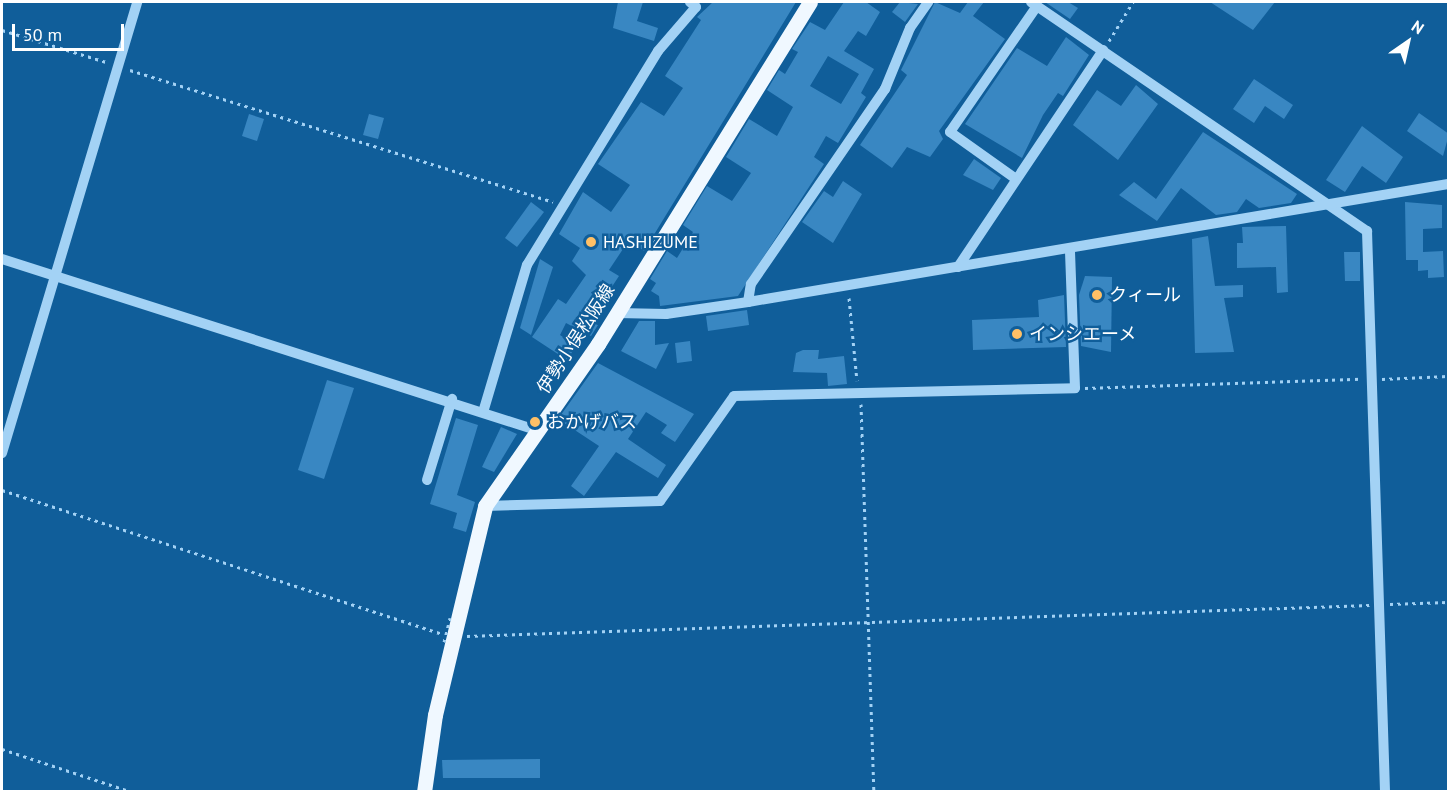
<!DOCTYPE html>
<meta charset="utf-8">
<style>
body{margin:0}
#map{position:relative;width:1450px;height:793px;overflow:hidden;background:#105e9a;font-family:"PT Sans","Noto Sans JP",sans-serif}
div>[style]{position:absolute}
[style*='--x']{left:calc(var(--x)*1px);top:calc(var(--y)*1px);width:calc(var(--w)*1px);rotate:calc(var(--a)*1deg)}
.building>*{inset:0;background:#3987c2}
.path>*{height:3px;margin-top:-1.5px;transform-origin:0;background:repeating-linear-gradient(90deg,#a3d2f5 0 3px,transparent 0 7.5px)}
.minor>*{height:10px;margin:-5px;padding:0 5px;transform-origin:5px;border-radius:5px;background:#a3d2f5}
.major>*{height:15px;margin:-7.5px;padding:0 7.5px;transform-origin:7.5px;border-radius:7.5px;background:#f0f8ff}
.path-bridge>*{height:3px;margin-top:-1.5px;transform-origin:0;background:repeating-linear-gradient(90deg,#a3d2f5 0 3px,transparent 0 7.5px)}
.dots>*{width:16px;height:16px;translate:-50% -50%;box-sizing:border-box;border:3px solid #105e9a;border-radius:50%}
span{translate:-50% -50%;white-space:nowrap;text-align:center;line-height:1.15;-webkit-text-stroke:5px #105e9a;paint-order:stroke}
.poi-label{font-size:18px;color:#fff}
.left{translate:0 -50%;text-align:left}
.street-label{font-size:18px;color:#fff}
.frame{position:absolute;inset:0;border:3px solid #fff;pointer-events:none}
.north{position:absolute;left:1378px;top:12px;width:60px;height:60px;-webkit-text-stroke:4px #105e9a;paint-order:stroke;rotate:34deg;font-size:16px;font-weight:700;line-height:24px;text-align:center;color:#fff}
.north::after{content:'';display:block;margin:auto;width:21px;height:27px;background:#fff;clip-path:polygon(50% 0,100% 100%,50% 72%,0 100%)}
.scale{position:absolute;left:12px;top:24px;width:112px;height:27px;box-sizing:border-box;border:3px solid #fff;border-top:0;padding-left:8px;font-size:18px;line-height:21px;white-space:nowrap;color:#fff;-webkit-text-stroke:4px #105e9a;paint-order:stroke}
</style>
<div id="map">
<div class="building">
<i style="clip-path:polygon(618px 2px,643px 2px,637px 21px,658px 28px,654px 41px,613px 28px)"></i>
<i style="clip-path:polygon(713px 2px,796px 2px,644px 251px,629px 240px,609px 270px,619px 276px,590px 320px,598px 325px,591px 336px,566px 323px,560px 335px,576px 346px,567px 360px,532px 337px,558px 299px,566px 304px,586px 275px,572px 261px,580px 248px,559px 234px,583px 192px,611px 212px,630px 185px,598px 164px,641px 102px,664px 116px,683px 88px,665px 76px,701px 20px,697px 17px)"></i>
<i style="clip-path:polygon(evenodd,844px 2px,866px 2px,880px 12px,866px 36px,858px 31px,844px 51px,874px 69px,861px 93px,866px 97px,838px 143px,826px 136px,814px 157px,824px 164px,738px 296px,660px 306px,659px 296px,651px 291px,656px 283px,650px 279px,667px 251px,677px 258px,693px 232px,683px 225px,707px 186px,732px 201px,751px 173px,726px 157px,749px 119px,777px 136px,793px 107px,767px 90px,779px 70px,785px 74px,798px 52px,792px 49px,810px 22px,825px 30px,844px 2px,828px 56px,859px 74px,841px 104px,810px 86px,828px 56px)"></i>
<i style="clip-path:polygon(900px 2px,918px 4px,905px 22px,892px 12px)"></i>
<i style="clip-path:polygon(935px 2px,960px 13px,968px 2px,984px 2px,973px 16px,1005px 39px,939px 131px,943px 139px,930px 157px,907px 147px,892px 168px,860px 145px,907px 75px,901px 70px)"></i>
<i style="clip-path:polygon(1045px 2px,1068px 2px,1078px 8px,1070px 19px)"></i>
<i style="clip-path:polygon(1210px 2px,1275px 2px,1253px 30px)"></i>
<i style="clip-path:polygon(1066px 37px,1089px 55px,1063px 96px,1058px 93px,1043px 115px,1022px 158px,965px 124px,1017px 48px,1047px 66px)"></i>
<i style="clip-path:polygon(1254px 79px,1293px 105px,1284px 119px,1265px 106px,1254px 123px,1233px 109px)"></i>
<i style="clip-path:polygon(1136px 85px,1158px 104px,1118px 160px,1073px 125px,1097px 90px,1121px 106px)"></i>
<i style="clip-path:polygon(1419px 113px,1449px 134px,1443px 156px,1407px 131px)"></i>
<i style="clip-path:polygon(249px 114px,264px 119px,257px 141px,242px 136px)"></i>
<i style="clip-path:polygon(369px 114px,384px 118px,378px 139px,363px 135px)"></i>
<i style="clip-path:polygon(1362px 126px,1403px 157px,1386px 183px,1362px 166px,1345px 192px,1326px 180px)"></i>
<i style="clip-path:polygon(1203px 132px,1297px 194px,1291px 203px,1259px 208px,1246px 199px,1237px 212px,1216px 215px,1181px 188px,1157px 221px,1119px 195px,1134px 182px,1156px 199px)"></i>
<i style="clip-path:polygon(974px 159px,1001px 178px,993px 190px,963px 175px)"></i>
<i style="clip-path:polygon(843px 181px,862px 194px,833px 243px,802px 222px,824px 191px,833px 197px)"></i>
<i style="clip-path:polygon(531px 202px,544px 212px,517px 247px,505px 238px)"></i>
<i style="clip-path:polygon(1405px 202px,1442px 205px,1442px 228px,1423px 229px,1423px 252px,1443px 251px,1444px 277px,1428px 278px,1428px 270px,1418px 271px,1418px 260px,1406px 260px)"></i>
<i style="clip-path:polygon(1286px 226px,1288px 292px,1277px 293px,1276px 267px,1237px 268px,1237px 243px,1243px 243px,1242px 227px)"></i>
<i style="clip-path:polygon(1208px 236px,1215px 286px,1243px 285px,1243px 297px,1224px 298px,1234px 352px,1195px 353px,1192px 239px)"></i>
<i style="clip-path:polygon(1344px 252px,1360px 252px,1360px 281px,1345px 281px)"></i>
<i style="clip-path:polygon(540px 259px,553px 267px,531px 335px,520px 328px)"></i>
<i style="clip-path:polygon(1085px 276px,1112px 277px,1111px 352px,1081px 346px,1079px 295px)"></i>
<i style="clip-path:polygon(1064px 295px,1066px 347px,973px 350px,972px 320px,1039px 317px,1038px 300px)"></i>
<i style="clip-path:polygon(747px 310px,749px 325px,708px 331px,706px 316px)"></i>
<i style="clip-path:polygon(639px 321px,655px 321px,655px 345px,669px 343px,656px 369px,621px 351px)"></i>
<i style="clip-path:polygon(690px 341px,692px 361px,677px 363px,675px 343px)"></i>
<i style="clip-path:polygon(803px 350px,819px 350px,818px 359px,844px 356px,847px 384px,828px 386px,827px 373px,793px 372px,796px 353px)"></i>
<i style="clip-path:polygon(598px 363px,694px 414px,675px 442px,661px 433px,667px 425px,646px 412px,628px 439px,666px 465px,658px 478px,616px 452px,584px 496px,571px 486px,599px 446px,558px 419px)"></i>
<i style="clip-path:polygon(327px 380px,354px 388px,324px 479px,298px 470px)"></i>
<i style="clip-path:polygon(456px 418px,478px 425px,457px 495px,475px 502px,466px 532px,453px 528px,457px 513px,430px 504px)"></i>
<i style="clip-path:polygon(501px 427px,517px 434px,494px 472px,482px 467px)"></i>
<i style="clip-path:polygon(540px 759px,540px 778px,443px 778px,442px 760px)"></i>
</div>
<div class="path">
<i style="--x:2;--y:30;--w:109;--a:17.1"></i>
<i style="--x:1109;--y:41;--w:46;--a:-58.4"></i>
<i style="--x:130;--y:70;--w:443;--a:17.3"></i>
<i style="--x:849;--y:298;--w:83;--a:84.5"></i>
<i style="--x:1382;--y:379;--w:66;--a:-2.6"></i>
<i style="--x:1085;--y:388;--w:276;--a:-1.9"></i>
<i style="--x:861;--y:404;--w:388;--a:88.1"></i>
<i style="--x:2;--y:490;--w:461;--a:18.1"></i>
<i style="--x:1390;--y:604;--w:58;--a:-2"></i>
<i style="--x:467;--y:636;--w:903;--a:-1.97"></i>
<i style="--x:2;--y:749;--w:137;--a:18.3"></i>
</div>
<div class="minor">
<i style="--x:1031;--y:2;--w:407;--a:34.3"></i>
<i style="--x:1367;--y:231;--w:561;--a:88.16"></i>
<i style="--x:1016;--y:179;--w:81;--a:-144.5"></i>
<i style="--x:950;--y:132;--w:153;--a:-55.4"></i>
<i style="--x:2;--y:259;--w:564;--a:17.76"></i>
<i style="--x:958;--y:267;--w:261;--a:-56.2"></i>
<i style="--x:748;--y:302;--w:18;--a:-81"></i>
<i style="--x:751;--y:284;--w:237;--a:-55.5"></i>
<i style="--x:885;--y:89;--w:66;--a:-67.7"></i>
<i style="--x:910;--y:28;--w:32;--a:-55"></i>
<i style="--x:617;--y:313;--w:49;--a:1.2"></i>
<i style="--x:666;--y:314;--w:83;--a:-8.3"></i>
<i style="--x:748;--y:302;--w:710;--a:-9.57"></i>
<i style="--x:484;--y:409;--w:150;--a:-73.4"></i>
<i style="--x:527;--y:265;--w:251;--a:-58.5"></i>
<i style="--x:658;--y:51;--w:58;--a:-49.2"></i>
<i style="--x:696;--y:7;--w:8;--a:-140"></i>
<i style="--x:2;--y:453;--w:471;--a:-73.3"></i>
<i style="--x:427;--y:480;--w:85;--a:-72.8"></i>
<i style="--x:485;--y:506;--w:175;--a:-1.6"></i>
<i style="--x:660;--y:501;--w:128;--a:-54.8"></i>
<i style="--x:734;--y:396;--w:341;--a:-1.3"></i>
<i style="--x:1075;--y:388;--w:139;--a:-92.1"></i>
</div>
<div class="major">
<i style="--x:424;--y:792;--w:78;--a:-81.9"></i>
<i style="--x:435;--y:715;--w:215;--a:-76.5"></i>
<i style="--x:485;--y:506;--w:198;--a:-55.1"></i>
<i style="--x:598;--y:344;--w:402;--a:-58.2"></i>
</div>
<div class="path-bridge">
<i style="--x:444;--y:642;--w:25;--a:-76"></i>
</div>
<div class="dots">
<i style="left:591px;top:242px;background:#ffc066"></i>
<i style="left:1097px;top:295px;background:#ffc066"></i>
<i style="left:1017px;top:334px;background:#ffc066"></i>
<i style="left:535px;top:422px;background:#ffc066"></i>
</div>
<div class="poi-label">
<span class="left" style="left:603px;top:242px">HASHIZUME</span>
<span class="left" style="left:1109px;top:295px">クィール</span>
<span class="left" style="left:1029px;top:334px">インシエーメ</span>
<span class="left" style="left:547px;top:422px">おかげバス</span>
</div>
<div class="street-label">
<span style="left:576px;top:339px;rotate:-57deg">伊勢小俣松阪線</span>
</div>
<div class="frame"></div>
<div class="north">N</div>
<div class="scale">50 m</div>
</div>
